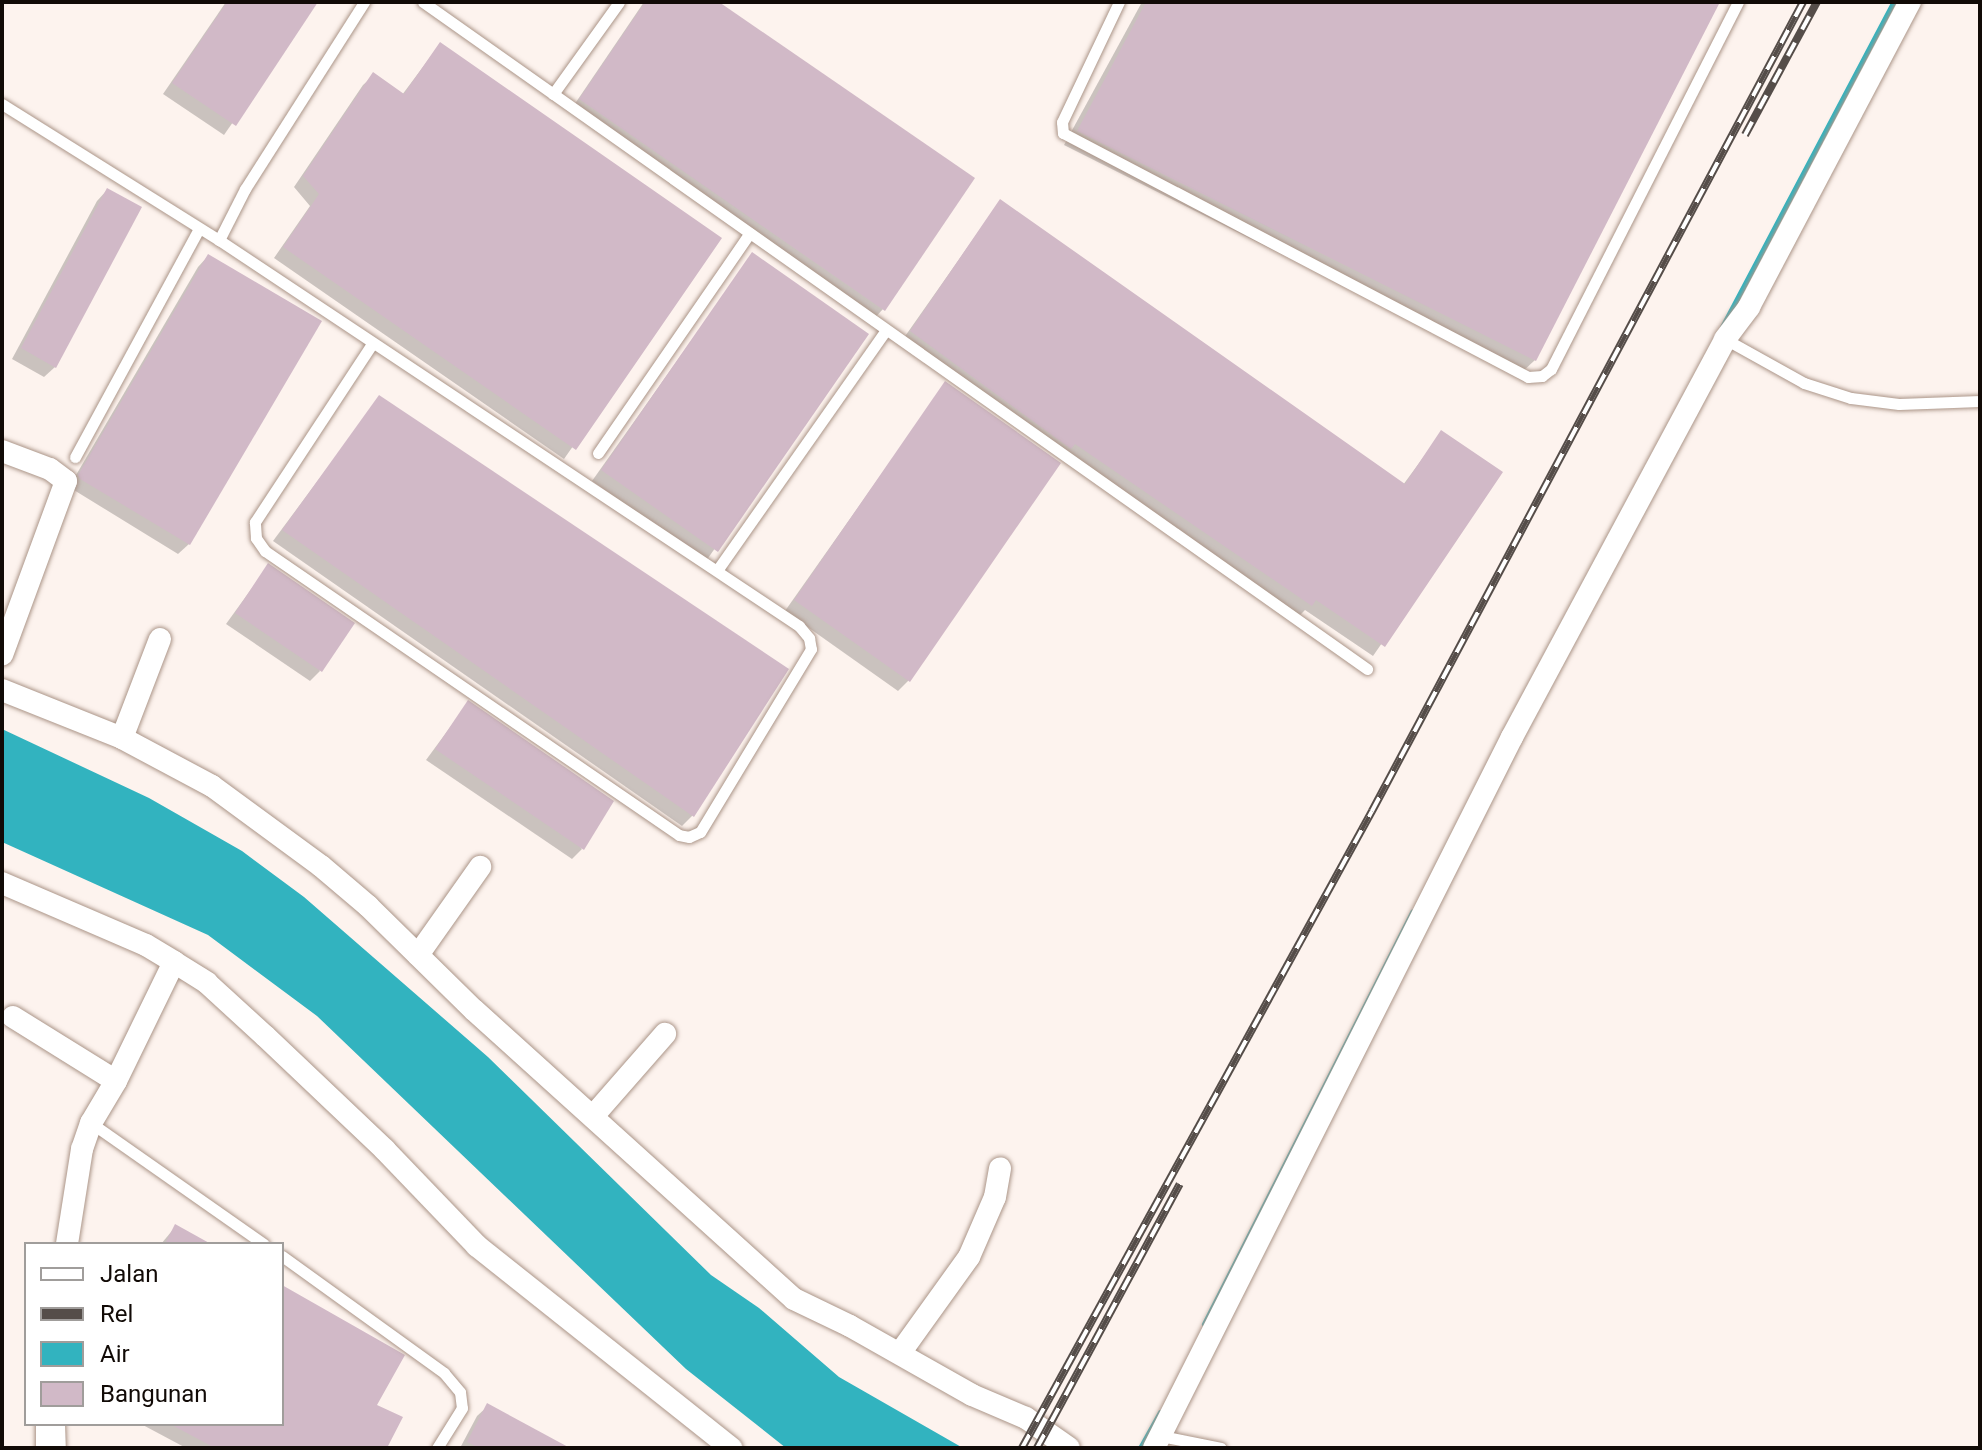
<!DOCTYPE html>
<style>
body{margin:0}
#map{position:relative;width:1982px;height:1450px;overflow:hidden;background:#fdf3ee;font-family:Roboto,sans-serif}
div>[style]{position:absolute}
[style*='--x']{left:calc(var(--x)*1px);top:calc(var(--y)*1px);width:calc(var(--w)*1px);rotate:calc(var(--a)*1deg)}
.water>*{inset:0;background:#32b3bf}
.shadow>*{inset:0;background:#0003}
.stream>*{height:5px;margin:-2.5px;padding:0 2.5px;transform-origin:2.5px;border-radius:2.5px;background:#32b3bf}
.building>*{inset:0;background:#d1b9c7}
.roads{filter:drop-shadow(0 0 2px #ab9588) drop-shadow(0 0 2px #ab9588)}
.lane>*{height:11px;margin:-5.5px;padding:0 5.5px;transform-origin:5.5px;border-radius:5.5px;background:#fff}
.street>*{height:22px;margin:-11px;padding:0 11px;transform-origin:11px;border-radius:11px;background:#fff}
.rail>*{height:8px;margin-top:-4px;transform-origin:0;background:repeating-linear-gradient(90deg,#fff 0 15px,#554d49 0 30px);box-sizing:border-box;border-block:2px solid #554d49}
span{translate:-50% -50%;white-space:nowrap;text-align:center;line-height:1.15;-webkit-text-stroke:7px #fff;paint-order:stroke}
.frame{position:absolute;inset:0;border:4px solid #110a06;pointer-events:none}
.legend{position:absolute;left:24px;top:1242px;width:260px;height:184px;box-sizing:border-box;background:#fff;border:2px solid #a09d9b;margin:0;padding:10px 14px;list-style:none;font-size:24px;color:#110a06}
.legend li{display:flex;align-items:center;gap:16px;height:40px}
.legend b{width:40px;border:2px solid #a09d9b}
</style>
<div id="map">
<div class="water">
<i style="clip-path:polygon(2px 729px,149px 798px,242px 851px,304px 897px,488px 1057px,711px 1275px,759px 1308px,839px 1377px,963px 1448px,786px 1448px,686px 1369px,317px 1016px,208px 935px,2px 842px)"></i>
</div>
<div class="shadow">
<i style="clip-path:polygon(226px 2px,316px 2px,224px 135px,163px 94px)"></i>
<i style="clip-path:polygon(644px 2px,715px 2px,883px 309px,873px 320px,570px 111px)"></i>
<i style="clip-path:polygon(1142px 2px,1718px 2px,1535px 360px,1520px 374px,1064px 145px)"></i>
<i style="clip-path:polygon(440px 44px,719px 238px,564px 459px,274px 258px,310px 206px,294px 187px,363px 85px,374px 75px,402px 95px)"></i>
<i style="clip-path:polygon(107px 190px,55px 367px,44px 377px,12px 359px,97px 201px)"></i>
<i style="clip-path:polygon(1000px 201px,1403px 485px,1441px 433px,1500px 473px,1373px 656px,1305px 610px,1300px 615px,1064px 454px,1059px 458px,901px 342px)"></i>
<i style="clip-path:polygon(752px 255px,866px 334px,706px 561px,592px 481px)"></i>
<i style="clip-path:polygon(208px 256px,189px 544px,178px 554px,69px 487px,198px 267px)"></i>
<i style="clip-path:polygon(945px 384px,908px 681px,898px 691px,785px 611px)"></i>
<i style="clip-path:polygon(380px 397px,786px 669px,692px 816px,682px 826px,273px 541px)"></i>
<i style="clip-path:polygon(268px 566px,320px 671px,310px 681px,226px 624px)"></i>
<i style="clip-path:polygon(468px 703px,582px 849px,572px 859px,426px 760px)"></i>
<i style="clip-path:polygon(176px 1226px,207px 1244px,161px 1244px)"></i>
<i style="clip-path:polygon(282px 1287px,374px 1406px,385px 1448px,186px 1448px,141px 1424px,282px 1424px)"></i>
<i style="clip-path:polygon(488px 1406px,553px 1448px,460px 1448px,477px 1416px)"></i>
</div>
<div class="stream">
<i style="--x:1722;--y:327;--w:367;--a:-62.2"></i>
<i style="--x:1204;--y:1324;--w:462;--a:-63.2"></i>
<i style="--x:1140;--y:1448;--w:41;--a:-60.9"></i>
</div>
<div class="building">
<i style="clip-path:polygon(227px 2px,318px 2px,236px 126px,172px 83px)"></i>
<i style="clip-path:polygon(645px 2px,719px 2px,975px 178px,885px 311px,579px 99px)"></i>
<i style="clip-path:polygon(1146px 2px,1720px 2px,1536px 361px,1077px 131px)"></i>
<i style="clip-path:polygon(440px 42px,722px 238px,576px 450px,283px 247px,319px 194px,303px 176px,373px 72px,404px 94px)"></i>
<i style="clip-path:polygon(107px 188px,142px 207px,56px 368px,21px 348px)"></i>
<i style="clip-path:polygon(1000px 199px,1405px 484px,1441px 430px,1503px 472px,1385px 647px,1316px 600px,1312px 606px,1075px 444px,1071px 449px,910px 331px)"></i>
<i style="clip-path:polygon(752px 252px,869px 334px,718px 552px,601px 470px)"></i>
<i style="clip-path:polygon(208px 254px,322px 321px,190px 545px,80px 479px,78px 475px)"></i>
<i style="clip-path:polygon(945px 381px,1061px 463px,910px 682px,794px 600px)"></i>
<i style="clip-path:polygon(379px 395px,789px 669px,694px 817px,282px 530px)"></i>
<i style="clip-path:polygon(268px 563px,355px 623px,322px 672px,235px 613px)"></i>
<i style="clip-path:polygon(468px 700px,614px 801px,584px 850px,435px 749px)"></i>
<i style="clip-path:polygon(175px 1224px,211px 1244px,165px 1244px)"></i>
<i style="clip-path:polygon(282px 1285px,405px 1355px,377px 1405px,403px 1417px,387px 1448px,215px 1448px,170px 1424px,282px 1424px)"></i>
<i style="clip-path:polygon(487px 1403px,570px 1448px,479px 1448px,467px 1442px)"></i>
</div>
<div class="roads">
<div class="lane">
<i style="--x:423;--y:2;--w:1156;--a:35.24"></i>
<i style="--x:1119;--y:2;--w:133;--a:115.4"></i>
<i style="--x:1062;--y:122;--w:11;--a:85"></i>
<i style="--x:1063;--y:133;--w:525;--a:27.69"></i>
<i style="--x:1528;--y:377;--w:14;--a:-4"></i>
<i style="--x:1542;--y:376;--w:11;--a:-38"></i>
<i style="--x:1551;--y:369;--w:412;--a:-63"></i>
<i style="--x:553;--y:94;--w:113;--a:-54.3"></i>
<i style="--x:2;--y:104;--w:256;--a:32.1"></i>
<i style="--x:219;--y:240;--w:697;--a:33.64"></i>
<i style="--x:799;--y:626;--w:16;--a:50"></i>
<i style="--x:809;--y:638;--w:11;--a:80"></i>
<i style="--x:811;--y:649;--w:214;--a:121.2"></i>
<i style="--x:700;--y:832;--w:12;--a:156"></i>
<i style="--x:689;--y:837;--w:10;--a:-169"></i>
<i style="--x:679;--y:835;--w:502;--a:-145.55"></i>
<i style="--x:265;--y:551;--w:16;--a:-125"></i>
<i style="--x:256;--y:538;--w:16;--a:-94"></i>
<i style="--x:255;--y:522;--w:213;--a:-56.7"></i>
<i style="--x:219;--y:240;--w:57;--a:-63"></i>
<i style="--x:245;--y:189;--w:222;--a:-57.5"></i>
<i style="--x:1725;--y:339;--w:90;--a:29.1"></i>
<i style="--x:1804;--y:383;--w:49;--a:17.7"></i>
<i style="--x:1851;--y:398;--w:48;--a:7.1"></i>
<i style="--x:1899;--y:404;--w:81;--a:-2.1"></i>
<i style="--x:598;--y:453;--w:267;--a:-55.4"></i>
<i style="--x:75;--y:457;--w:260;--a:-61.5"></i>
<i style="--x:718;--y:569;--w:292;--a:-54.9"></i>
<i style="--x:91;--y:1123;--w:211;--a:35"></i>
<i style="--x:282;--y:1256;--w:200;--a:35.8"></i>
<i style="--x:444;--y:1373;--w:25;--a:50"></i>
<i style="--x:460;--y:1392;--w:16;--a:83"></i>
<i style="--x:462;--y:1408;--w:47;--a:122"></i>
<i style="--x:59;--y:1424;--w:24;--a:88"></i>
<i style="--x:1161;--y:1436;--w:61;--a:11.3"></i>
</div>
<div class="street">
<i style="--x:2;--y:451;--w:51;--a:20.6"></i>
<i style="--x:50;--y:469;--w:20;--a:37"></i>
<i style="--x:66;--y:481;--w:185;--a:110.2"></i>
<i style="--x:2;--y:690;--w:129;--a:21.8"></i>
<i style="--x:122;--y:738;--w:102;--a:28.1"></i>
<i style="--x:212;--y:786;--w:135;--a:36.3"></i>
<i style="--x:321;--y:866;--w:62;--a:40.4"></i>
<i style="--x:368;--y:906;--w:148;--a:44.5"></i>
<i style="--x:474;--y:1010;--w:431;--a:42.1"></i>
<i style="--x:794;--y:1299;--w:62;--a:25.7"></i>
<i style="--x:850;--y:1326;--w:140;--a:29.5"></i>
<i style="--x:972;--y:1395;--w:59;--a:23.1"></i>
<i style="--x:1026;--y:1418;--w:52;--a:34.9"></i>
<i style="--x:122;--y:738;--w:106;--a:-69"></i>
<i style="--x:2;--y:883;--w:157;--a:23.3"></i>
<i style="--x:146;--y:945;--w:33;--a:31"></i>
<i style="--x:174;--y:962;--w:132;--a:116"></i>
<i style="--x:116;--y:1081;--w:49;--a:120.8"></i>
<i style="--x:91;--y:1123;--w:28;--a:109"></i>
<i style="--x:82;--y:1149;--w:96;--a:99"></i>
<i style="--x:418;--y:955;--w:108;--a:-54.8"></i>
<i style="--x:174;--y:962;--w:39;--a:32"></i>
<i style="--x:207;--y:983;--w:79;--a:42.4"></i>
<i style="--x:265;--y:1036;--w:166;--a:43.5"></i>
<i style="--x:385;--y:1150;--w:133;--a:46.2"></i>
<i style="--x:477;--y:1246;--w:325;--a:38.5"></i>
<i style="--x:13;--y:1017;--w:121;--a:31.9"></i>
<i style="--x:594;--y:1115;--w:108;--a:-48.8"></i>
<i style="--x:900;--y:1353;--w:118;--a:-54.3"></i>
<i style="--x:969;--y:1257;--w:65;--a:-66.6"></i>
<i style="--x:995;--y:1197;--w:29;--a:-80"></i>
<i style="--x:47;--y:1448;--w:24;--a:-90"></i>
<i style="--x:1154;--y:1448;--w:796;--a:-63.27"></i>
<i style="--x:1512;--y:737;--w:451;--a:-61.8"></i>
<i style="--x:1725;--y:339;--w:40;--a:-53"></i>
<i style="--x:1749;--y:307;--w:345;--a:-62.2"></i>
</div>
</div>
<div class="rail">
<i style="--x:1745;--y:135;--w:151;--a:-61.6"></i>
<i style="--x:1022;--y:1448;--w:727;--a:-61.21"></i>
<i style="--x:1372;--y:811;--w:917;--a:-61.95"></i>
<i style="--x:1037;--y:1448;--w:300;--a:-61.6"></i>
</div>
<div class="frame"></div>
<ul class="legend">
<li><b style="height:10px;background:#fff"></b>Jalan</li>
<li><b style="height:10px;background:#554d49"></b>Rel</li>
<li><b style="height:22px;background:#32b3bf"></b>Air</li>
<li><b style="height:22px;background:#d1b9c7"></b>Bangunan</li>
</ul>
</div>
